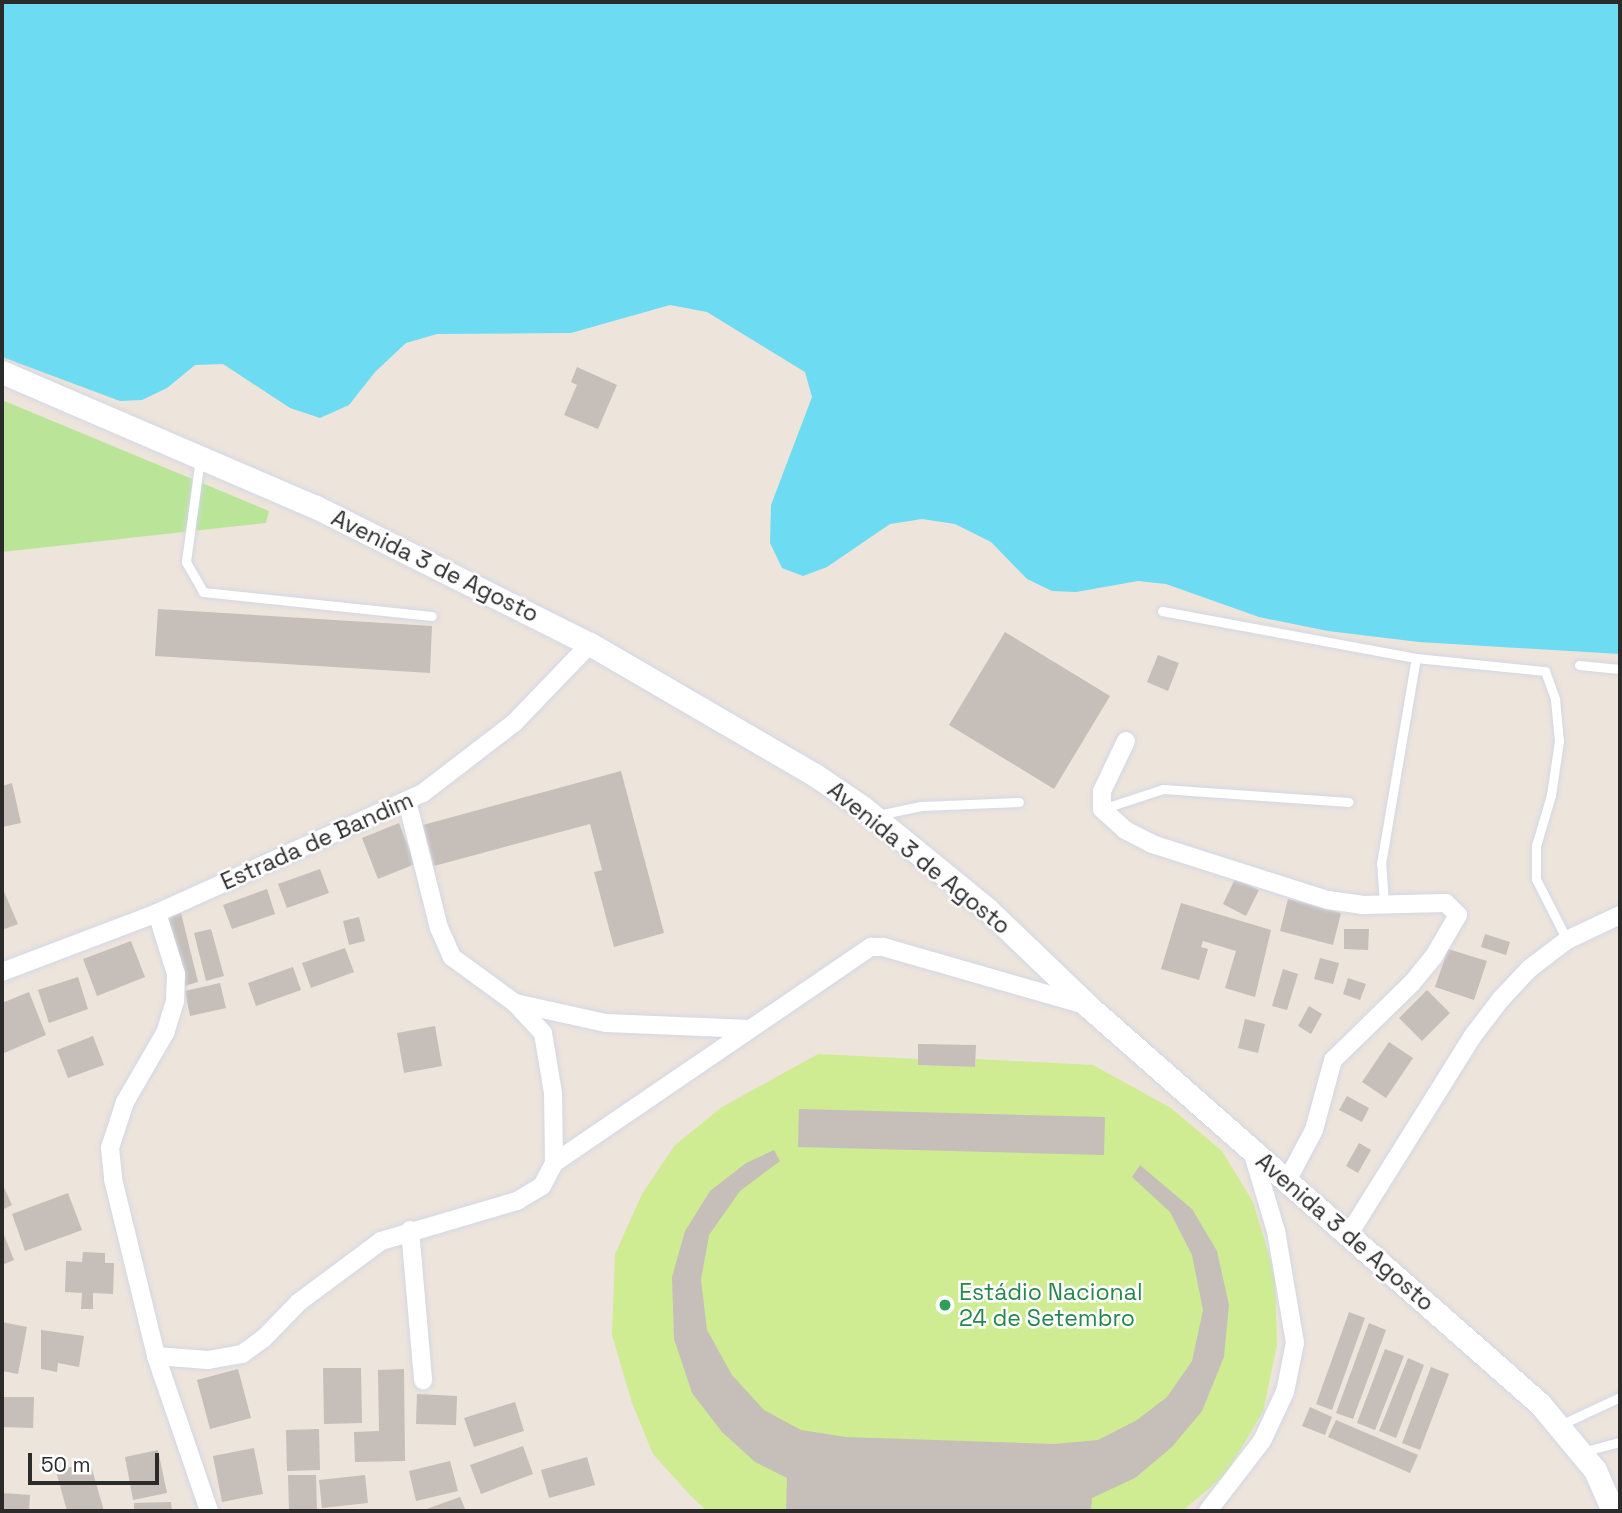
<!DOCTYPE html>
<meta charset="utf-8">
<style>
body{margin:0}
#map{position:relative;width:1622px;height:1513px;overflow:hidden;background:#ede4dc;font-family:"Space Grotesk",sans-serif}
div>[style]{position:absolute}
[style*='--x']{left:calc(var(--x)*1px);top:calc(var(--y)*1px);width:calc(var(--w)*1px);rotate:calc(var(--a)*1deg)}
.green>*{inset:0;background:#bae598}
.pitch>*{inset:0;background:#cfec93}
.water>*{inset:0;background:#6ddbf1}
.building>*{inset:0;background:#c5beb9}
.roads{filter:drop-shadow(0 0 2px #d2d7e4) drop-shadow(0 0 2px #d2d7e4)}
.lane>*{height:9px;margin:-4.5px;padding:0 4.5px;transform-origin:4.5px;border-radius:4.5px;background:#fff}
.street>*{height:18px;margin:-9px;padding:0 9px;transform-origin:9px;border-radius:9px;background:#fff}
.secondary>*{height:23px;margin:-11.5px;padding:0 11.5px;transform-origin:11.5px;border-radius:11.5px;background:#fff}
.dots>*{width:19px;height:19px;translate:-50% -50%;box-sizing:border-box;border:4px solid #fff;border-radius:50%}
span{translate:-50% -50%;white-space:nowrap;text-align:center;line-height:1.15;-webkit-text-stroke:5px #fff;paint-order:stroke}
.street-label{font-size:23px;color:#2b2b2b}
.leisure-label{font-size:23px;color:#27864d}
.left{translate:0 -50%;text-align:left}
.frame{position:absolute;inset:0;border:4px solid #2b2b2b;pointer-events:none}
.scale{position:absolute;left:28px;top:1453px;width:131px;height:32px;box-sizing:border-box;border:4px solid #2b2b2b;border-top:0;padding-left:9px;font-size:21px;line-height:24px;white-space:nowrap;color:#2b2b2b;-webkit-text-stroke:5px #fff;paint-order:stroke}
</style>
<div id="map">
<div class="green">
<i style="clip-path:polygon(2px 400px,269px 511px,266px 523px,2px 552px)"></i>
</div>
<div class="pitch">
<i style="clip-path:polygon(818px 1054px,918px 1059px,918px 1065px,975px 1067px,976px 1059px,1093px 1065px,1171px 1108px,1222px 1151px,1253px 1202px,1275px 1275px,1277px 1345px,1263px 1412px,1225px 1475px,1182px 1511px,707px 1511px,690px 1495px,653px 1454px,632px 1403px,612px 1335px,615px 1254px,642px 1194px,675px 1145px,722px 1107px)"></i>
</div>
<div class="water">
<i style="clip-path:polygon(2px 2px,1620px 2px,1620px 654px,1419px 642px,1328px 631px,1259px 617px,1166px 584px,1138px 581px,1076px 592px,1052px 591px,1027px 579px,991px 542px,955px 524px,922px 519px,890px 524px,827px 567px,803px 576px,782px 568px,770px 543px,771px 505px,812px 397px,805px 372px,707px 312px,670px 305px,571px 333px,437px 334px,406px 343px,375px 372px,349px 405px,320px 418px,290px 408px,223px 364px,195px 365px,167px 388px,142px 400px,120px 401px,2px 357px)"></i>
</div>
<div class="building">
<i style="clip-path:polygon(577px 367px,617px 385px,598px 429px,564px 415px,577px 385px,571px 382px)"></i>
<i style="clip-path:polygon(158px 609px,432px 626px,430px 673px,155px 656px)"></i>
<i style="clip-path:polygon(1005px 632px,1110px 696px,1054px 789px,949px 725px)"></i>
<i style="clip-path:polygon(1158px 655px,1179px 663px,1168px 691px,1147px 682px)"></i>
<i style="clip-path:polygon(621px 771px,664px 933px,614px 947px,594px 872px,602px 870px,590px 824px,434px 866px,423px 825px)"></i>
<i style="clip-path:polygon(12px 783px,21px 823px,2px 827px,2px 786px)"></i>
<i style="clip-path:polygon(399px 823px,415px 864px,378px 879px,362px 838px)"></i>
<i style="clip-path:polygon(320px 869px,329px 893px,287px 908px,278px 884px)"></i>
<i style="clip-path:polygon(1235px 879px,1259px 890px,1246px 916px,1223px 904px)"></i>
<i style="clip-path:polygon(2px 887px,18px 924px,2px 930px)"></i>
<i style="clip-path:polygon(267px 889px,275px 914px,232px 929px,223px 905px)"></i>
<i style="clip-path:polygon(1288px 899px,1341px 913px,1333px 945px,1280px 931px)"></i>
<i style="clip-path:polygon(1181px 903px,1271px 930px,1255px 997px,1225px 988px,1236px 951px,1203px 941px,1201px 947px,1208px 949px,1199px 980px,1161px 969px)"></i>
<i style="clip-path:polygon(181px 913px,198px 982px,181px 987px,164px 917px)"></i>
<i style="clip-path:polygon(359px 917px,365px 941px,349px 945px,343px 921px)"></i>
<i style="clip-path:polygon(211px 929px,224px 976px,206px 981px,194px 933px)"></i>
<i style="clip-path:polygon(1344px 929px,1369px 929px,1368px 950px,1344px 949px)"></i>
<i style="clip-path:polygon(1485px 934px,1510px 942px,1506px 955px,1481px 947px)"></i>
<i style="clip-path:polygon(131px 941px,145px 977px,97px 996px,83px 959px)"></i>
<i style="clip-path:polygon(345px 948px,354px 972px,311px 988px,302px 963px)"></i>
<i style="clip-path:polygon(1448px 949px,1487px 961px,1474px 1000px,1435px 987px)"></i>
<i style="clip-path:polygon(1320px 958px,1339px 963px,1333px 984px,1314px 979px)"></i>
<i style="clip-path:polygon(293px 967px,301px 990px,256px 1006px,248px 983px)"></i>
<i style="clip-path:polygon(1283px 969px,1298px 974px,1287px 1010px,1272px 1006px)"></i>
<i style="clip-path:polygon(78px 977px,88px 1009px,49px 1023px,38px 990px)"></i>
<i style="clip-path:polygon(1348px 978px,1366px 984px,1360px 1000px,1343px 994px)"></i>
<i style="clip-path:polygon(220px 983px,226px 1008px,190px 1016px,185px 991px)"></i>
<i style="clip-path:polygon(1427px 990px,1450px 1013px,1422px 1041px,1399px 1018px)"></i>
<i style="clip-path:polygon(29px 992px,46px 1035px,2px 1054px,2px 1003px)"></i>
<i style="clip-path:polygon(1309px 1006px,1322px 1014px,1311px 1034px,1298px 1026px)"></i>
<i style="clip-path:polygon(1245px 1019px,1265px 1024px,1258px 1053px,1238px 1048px)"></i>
<i style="clip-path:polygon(435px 1026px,442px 1066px,404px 1073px,397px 1033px)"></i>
<i style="clip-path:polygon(93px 1036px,104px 1065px,68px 1078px,57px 1050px)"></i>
<i style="clip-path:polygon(1389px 1042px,1413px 1058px,1386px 1098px,1362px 1082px)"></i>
<i style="clip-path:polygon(918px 1044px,976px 1045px,975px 1067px,918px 1065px)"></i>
<i style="clip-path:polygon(1347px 1096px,1369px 1108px,1362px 1122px,1339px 1110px)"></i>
<i style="clip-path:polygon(799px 1109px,1105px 1117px,1104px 1155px,798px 1147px)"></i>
<i style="clip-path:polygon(1359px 1143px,1371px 1150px,1358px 1173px,1346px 1166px)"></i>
<i style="clip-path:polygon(774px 1150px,780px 1161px,740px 1191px,709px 1235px,701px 1280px,707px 1330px,732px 1375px,764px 1410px,801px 1430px,846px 1437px,1054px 1444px,1098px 1440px,1137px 1420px,1167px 1397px,1192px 1361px,1203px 1310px,1192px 1255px,1170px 1212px,1132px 1177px,1140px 1165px,1192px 1209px,1217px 1251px,1229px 1305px,1224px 1357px,1202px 1411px,1172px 1447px,1135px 1478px,1092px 1498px,1091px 1511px,786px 1511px,787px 1478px,755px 1462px,722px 1432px,692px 1393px,674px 1339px,672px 1277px,685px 1231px,710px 1191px,746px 1163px)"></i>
<i style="clip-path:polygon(2px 1183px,12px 1205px,2px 1210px)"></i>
<i style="clip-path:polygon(68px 1193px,82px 1230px,25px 1251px,12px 1214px)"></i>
<i style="clip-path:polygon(2px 1230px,14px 1260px,2px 1265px)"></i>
<i style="clip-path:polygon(83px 1252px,105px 1253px,105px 1263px,114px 1263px,113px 1294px,93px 1293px,93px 1309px,81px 1309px,82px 1293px,65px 1292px,66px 1261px,82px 1262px)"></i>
<i style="clip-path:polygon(1349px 1312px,1365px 1318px,1332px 1410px,1316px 1404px)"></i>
<i style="clip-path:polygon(2px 1322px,27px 1327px,18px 1374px,2px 1371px)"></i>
<i style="clip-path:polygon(1369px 1323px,1386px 1330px,1353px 1419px,1336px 1413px)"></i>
<i style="clip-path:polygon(41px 1330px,84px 1336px,79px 1367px,58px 1363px,57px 1372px,41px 1369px)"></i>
<i style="clip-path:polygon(1385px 1349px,1404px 1356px,1375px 1430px,1357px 1423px)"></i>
<i style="clip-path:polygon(1408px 1358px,1424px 1365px,1396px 1438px,1379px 1431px)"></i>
<i style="clip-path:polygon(1431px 1367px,1449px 1374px,1420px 1450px,1402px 1443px)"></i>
<i style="clip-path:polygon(323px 1368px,361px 1368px,362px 1423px,324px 1424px)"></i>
<i style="clip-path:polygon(238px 1369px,251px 1418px,210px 1429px,197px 1380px)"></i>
<i style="clip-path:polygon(404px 1369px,405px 1461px,355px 1462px,354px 1432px,379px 1431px,378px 1370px)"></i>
<i style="clip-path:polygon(417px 1394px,457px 1396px,456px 1425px,416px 1424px)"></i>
<i style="clip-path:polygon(2px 1397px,34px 1397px,33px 1428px,2px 1427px)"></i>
<i style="clip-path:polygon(515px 1402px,524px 1431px,474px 1447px,464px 1418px)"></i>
<i style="clip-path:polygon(1310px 1407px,1332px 1417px,1325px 1435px,1302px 1426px)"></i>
<i style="clip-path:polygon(1336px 1420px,1418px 1455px,1410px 1473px,1328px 1437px)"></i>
<i style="clip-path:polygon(319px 1429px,320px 1470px,287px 1471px,286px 1430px)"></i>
<i style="clip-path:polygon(523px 1446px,533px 1474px,481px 1494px,470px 1465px)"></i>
<i style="clip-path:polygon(254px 1448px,263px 1494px,222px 1502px,213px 1456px)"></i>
<i style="clip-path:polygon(158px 1450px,167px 1493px,133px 1500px,125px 1457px)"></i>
<i style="clip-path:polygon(587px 1457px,595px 1485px,549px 1498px,541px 1470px)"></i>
<i style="clip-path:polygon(450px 1461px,458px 1491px,416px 1501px,409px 1471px)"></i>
<i style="clip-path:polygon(90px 1462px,104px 1511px,67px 1511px,56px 1471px)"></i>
<i style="clip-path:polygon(288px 1475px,316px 1475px,317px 1511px,289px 1511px)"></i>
<i style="clip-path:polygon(365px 1475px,368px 1503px,322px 1508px,319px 1480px)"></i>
<i style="clip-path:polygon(2px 1493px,30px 1495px,29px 1511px,2px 1511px)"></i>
<i style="clip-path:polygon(460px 1497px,466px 1511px,421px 1511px)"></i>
<i style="clip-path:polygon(171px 1502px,172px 1511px,134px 1511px,134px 1503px)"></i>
</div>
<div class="roads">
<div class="lane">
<i style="--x:200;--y:458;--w:105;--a:97.7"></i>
<i style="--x:186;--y:562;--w:34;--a:60"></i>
<i style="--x:203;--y:592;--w:230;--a:6"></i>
<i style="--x:1162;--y:611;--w:258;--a:10.5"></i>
<i style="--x:1416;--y:658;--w:130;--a:5.8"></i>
<i style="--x:1545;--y:671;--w:30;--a:70"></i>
<i style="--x:1555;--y:699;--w:42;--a:84.6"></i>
<i style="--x:1559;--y:741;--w:55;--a:98.4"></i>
<i style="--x:1551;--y:795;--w:53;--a:106.4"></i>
<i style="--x:1536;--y:846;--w:33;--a:90"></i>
<i style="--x:1536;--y:879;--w:68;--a:63.1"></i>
<i style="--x:1579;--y:665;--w:41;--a:5.6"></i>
<i style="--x:1102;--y:809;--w:64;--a:-18.2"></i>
<i style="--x:1163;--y:789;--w:186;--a:4"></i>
<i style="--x:878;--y:815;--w:44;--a:-11.8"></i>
<i style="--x:921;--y:806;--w:98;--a:-2.3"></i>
<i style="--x:1384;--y:903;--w:39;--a:-94"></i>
<i style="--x:1381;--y:864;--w:209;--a:-80.4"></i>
<i style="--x:1560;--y:1425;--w:66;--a:-25"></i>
<i style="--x:1582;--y:1452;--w:39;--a:-15"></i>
</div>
<div class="street">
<i style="--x:1126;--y:741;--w:55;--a:115.6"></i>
<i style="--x:1102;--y:791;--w:18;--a:90"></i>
<i style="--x:1102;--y:809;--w:31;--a:42"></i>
<i style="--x:1125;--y:830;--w:30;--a:27"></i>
<i style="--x:1152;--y:844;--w:185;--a:17.7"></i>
<i style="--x:1328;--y:900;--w:34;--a:8"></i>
<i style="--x:1362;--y:905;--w:84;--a:-1.4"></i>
<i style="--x:1446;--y:903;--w:17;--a:45"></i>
<i style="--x:1458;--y:915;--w:48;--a:120.3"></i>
<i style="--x:1434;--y:956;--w:35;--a:129"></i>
<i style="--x:1412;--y:983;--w:110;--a:135.7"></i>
<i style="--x:1333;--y:1060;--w:73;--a:105.2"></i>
<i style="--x:1314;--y:1130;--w:58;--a:117.9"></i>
<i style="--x:157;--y:913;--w:64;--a:72.7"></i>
<i style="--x:176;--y:974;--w:27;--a:92"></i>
<i style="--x:175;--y:1001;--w:34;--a:107"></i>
<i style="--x:165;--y:1033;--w:80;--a:120.1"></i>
<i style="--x:125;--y:1102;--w:48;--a:108.1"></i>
<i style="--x:110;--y:1148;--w:31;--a:84"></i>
<i style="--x:113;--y:1179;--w:182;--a:76.3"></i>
<i style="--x:156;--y:1356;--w:164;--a:71.1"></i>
<i style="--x:2;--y:972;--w:166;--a:-20.8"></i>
<i style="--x:157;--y:913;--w:292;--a:-24.3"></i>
<i style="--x:423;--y:793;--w:115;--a:-37.6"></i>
<i style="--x:514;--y:723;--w:110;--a:-46.1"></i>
<i style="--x:515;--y:1003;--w:93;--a:12.4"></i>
<i style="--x:606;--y:1023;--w:144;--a:2.4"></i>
<i style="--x:554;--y:1163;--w:384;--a:-34.3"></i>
<i style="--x:871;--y:947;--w:12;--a:0"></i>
<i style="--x:883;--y:947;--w:210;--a:16"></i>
<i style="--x:410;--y:1230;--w:151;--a:85"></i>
<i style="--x:1349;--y:1234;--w:232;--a:-58"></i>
<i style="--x:1472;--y:1037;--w:48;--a:-52.7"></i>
<i style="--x:1501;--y:999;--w:41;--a:-47"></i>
<i style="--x:1529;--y:969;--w:48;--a:-37.3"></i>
<i style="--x:1567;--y:940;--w:59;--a:-25.3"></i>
<i style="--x:156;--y:1356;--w:52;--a:4.4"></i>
<i style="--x:208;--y:1360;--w:35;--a:-10"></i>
<i style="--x:242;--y:1354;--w:27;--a:-36"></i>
<i style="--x:264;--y:1338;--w:50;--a:-45.8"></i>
<i style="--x:299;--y:1302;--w:102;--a:-36.6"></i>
<i style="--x:381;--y:1241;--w:142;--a:-16.4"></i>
<i style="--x:517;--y:1201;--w:29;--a:-31"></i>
<i style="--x:542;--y:1186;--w:26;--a:-62"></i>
<i style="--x:554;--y:1163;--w:70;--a:-90.8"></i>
<i style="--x:553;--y:1093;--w:61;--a:-99.5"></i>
<i style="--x:543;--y:1033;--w:41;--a:-133"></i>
<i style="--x:515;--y:1003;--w:78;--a:-143.9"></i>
<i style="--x:452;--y:957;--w:32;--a:-114"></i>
<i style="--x:439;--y:928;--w:131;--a:-104.1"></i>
<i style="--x:1208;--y:1511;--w:88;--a:-52.4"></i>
<i style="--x:1262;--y:1441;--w:54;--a:-64.9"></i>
<i style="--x:1285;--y:1392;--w:50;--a:-78.5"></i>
<i style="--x:1295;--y:1343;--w:114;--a:-99.6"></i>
<i style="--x:1276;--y:1231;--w:84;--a:-106.7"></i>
</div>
<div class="secondary">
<i style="--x:2;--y:372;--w:342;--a:23.3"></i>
<i style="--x:316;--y:507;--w:306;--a:26.6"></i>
<i style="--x:590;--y:644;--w:260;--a:30.2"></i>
<i style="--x:815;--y:775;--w:57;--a:34.2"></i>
<i style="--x:862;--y:807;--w:161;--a:39.2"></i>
<i style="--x:987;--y:909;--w:140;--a:43.8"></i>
<i style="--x:1088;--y:1006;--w:602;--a:41.36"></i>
<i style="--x:1540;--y:1404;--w:86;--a:50.2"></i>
<i style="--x:1595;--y:1470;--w:45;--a:66.3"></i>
</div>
</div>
<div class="dots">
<i style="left:945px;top:1305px;background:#2e9e5b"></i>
</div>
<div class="street-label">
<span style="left:435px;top:566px;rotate:26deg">Avenida 3 de Agosto</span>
<span style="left:317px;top:841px;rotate:-24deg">Estrada de Bandim</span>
<span style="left:919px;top:858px;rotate:39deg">Avenida 3 de Agosto</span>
<span style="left:1345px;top:1232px;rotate:41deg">Avenida 3 de Agosto</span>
</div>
<div class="leisure-label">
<span class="left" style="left:959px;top:1305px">Estádio Nacional<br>24 de Setembro</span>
</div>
<div class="frame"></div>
<div class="scale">50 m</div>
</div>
